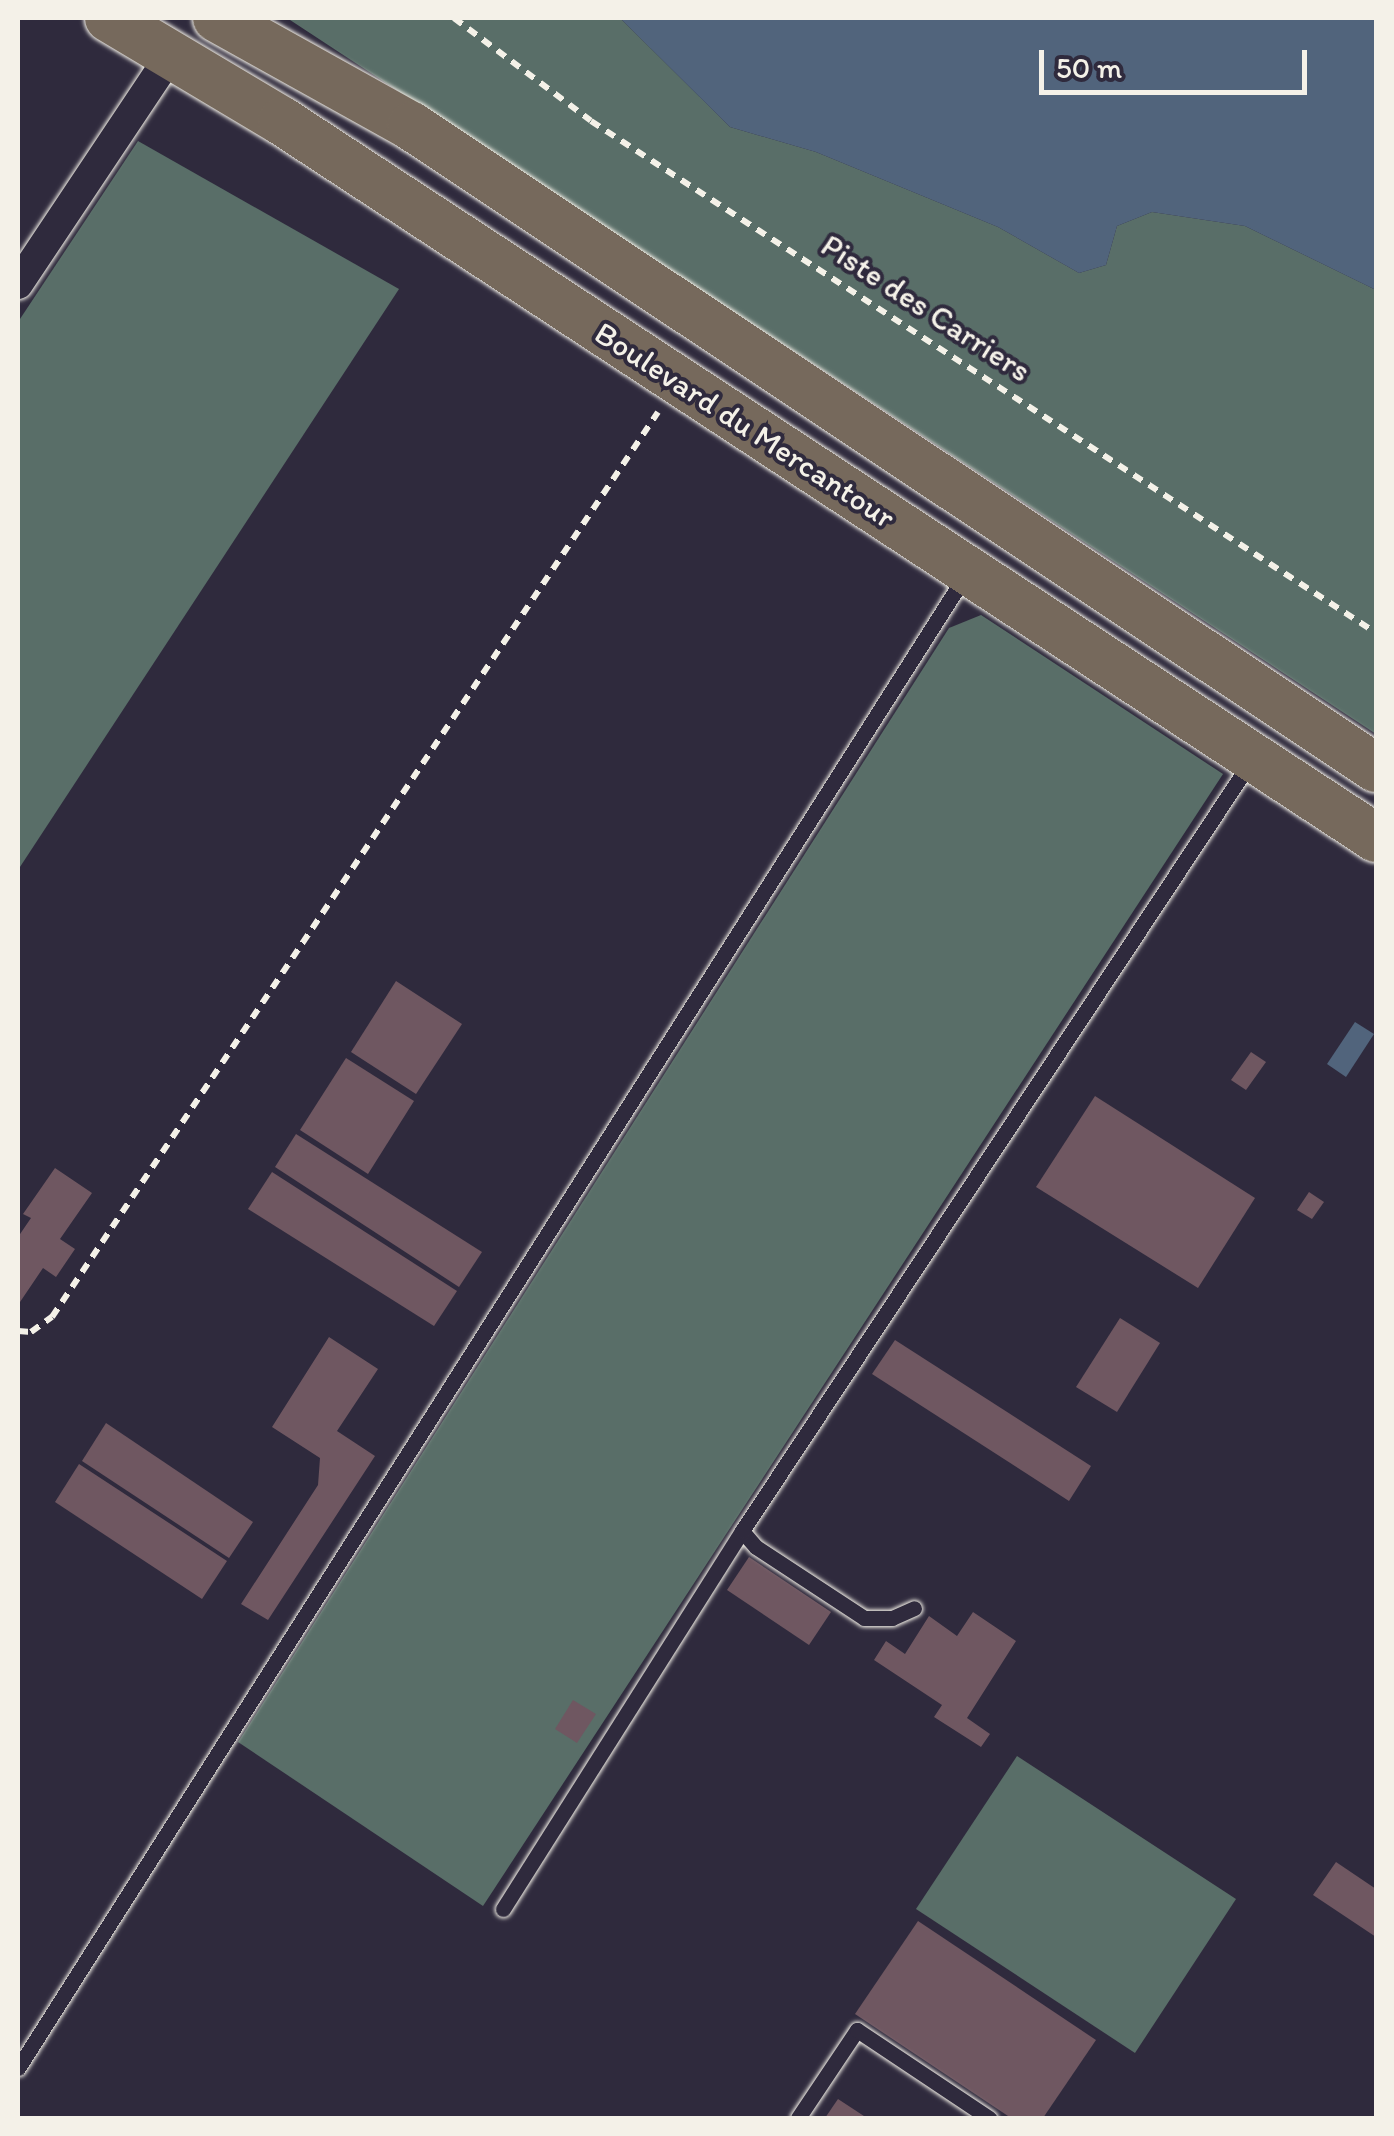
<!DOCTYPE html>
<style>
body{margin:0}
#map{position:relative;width:1394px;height:2136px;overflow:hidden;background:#2f2a3d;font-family:Itim,sans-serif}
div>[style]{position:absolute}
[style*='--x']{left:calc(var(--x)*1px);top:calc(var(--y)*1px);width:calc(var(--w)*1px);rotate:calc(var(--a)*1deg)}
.green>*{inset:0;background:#596e68}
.water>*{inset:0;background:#51647c}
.building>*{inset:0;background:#6f5761}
.path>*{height:6px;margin-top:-3px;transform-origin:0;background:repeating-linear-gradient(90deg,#f4f1e8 0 10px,transparent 0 18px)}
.roads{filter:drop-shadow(0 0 2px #f4f1e8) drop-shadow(0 0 2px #f4f1e8)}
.service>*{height:15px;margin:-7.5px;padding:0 7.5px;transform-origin:7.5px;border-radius:7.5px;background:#2f2a3d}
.minor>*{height:30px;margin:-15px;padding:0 15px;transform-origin:15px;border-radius:15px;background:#2f2a3d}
.primary>*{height:48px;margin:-24px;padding:0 24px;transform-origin:24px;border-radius:24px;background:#76695c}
span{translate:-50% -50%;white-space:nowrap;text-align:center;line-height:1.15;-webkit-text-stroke:8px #2f2a3d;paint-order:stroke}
.street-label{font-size:32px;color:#f4f1e8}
.frame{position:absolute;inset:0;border:20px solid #f4f1e8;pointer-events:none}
.scale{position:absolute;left:1039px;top:50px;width:268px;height:45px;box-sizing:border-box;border:5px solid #f4f1e8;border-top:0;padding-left:12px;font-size:30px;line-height:35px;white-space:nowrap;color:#f4f1e8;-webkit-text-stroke:8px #2f2a3d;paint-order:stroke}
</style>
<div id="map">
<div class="green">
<i style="clip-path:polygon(287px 18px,620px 18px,730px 127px,816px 152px,998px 227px,1079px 273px,1106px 265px,1117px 226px,1152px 212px,1245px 226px,1376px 290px,1376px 734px)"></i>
<i style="clip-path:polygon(138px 141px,399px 289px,18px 870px,18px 322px)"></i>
<i style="clip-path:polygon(981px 615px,1223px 774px,483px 1906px,238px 1742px,949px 628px)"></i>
<i style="clip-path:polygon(1017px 1756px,1236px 1899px,1135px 2053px,916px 1909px)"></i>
</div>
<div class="water">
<i style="clip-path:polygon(620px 18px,1376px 18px,1376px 290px,1245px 226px,1152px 212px,1117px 226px,1106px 265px,1079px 273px,998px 227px,816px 152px,730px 127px)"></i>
<i style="clip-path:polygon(1355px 1022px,1374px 1034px,1346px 1077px,1327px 1064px)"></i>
</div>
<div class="building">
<i style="clip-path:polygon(396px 981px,462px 1024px,416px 1094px,351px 1052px)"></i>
<i style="clip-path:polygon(1251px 1052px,1266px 1062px,1246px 1090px,1231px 1080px)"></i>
<i style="clip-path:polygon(346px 1058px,414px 1101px,368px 1174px,300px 1130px)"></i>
<i style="clip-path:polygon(1095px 1096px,1255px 1198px,1198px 1288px,1036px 1187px)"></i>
<i style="clip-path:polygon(296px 1134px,482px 1252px,459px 1287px,275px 1167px)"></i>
<i style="clip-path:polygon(55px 1168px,92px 1193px,60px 1239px,75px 1249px,56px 1277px,43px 1268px,18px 1305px,18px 1237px,31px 1218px,23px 1214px)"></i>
<i style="clip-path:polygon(272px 1172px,457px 1291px,434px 1326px,248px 1209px)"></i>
<i style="clip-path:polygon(1309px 1192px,1324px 1202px,1312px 1219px,1297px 1210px)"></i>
<i style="clip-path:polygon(1120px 1318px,1160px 1343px,1117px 1412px,1076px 1387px)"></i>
<i style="clip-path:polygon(329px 1337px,378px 1369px,337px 1431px,375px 1456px,268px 1620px,241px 1604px,318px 1485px,320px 1458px,272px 1427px)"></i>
<i style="clip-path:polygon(895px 1340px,1091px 1466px,1069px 1501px,872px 1374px)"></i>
<i style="clip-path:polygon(106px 1423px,253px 1522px,229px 1558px,82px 1461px)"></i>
<i style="clip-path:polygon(79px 1464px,227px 1561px,202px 1599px,55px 1502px)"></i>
<i style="clip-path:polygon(749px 1557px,831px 1612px,809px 1645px,727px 1590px)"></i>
<i style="clip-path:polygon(973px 1612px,1016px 1641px,967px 1718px,990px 1734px,981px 1747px,934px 1717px,942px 1705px,874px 1660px,886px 1641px,905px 1654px,929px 1616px,957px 1636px)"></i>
<i style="clip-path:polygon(573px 1700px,596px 1714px,577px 1743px,555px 1729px)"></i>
<i style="clip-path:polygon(1336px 1862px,1376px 1889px,1376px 1937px,1313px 1895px)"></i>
<i style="clip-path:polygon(918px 1921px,1096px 2040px,1043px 2118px,1011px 2118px,855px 2014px)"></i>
<i style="clip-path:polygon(838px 2099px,867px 2118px,825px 2118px)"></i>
</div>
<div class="path">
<i style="--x:454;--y:18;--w:171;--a:36.9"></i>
<i style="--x:591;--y:121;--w:937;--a:33.11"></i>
<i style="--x:18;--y:1331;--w:13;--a:4"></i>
<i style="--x:31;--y:1332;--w:26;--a:-36"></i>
<i style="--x:52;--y:1317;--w:1089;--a:-56.19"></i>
</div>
<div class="roads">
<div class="service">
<i style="--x:742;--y:1531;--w:21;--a:49"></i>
<i style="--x:756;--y:1547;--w:129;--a:33.3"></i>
<i style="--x:864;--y:1618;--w:28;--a:0"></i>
<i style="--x:892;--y:1618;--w:24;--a:-24"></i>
<i style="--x:503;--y:1909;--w:447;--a:-57.7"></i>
<i style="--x:742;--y:1531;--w:923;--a:-56.53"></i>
<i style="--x:18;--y:2068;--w:1769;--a:-57.6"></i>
<i style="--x:798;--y:2118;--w:106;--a:-56.2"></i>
<i style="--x:857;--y:2030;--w:159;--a:33.7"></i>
</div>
<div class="minor">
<i style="--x:18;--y:284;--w:278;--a:-56.3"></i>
</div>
<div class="primary">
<i style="--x:109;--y:18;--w:201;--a:30.8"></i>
<i style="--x:282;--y:121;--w:1308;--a:33.24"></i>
<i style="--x:217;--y:18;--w:222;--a:29.1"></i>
<i style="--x:411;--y:126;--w:1159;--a:33.64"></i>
</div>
</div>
<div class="street-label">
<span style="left:926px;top:308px;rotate:33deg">Piste des Carriers</span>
<span style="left:745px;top:425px;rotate:33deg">Boulevard du Mercantour</span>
</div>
<div class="frame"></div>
<div class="scale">50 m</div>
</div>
